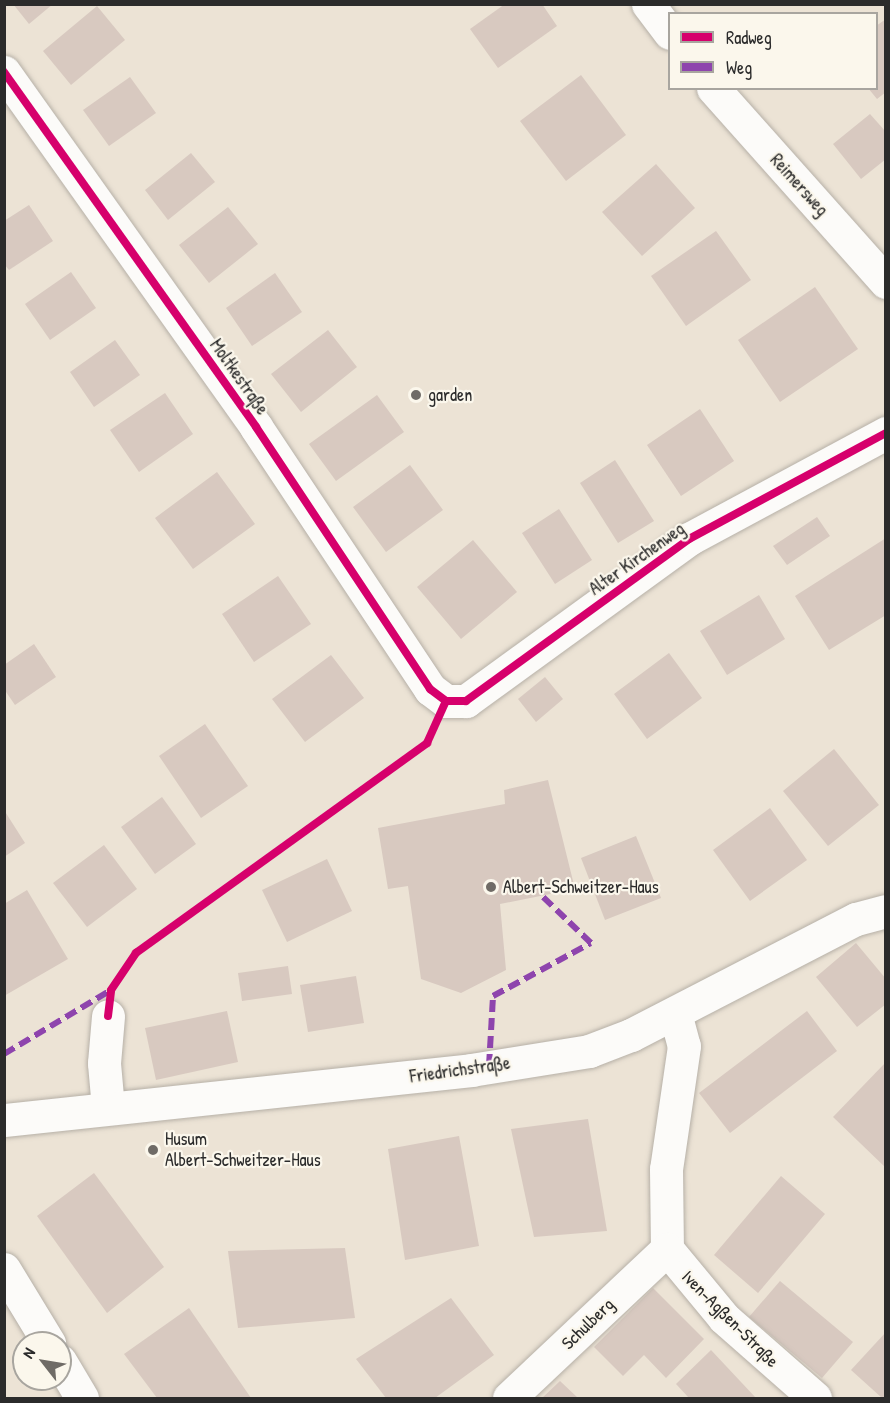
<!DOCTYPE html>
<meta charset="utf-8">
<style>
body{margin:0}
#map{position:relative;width:890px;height:1403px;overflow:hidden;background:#ece3d5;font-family:"Patrick Hand",sans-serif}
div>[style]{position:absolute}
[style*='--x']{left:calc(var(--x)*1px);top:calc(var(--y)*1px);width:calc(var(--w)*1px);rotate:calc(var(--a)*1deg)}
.building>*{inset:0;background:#d8c9c0}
.roads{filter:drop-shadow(0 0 2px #b6b0a7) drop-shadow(0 0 2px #b6b0a7)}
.minor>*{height:33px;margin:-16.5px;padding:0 16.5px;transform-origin:16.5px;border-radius:16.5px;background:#fcfbf9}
.quiet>*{height:6px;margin-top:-3px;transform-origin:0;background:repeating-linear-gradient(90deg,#8e44ad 0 12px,transparent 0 18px)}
.cycleway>*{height:8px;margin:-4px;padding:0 4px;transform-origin:4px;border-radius:4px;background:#d6006c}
.dots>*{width:16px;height:16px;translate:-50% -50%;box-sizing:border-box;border:3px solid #fbf7ec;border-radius:50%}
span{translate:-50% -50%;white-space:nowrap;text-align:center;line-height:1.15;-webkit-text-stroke:4.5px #fbf7ec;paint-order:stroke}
.street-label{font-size:18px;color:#2b2b2b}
.poi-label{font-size:18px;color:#2b2b2b}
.left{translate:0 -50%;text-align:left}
.frame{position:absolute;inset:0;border:6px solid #2b2b2b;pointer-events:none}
.legend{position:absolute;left:668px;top:12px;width:210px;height:78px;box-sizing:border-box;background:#fbf7ec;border:2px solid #a8a59f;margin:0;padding:8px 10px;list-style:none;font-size:18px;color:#2b2b2b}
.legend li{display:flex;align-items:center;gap:12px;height:30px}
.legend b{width:30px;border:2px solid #a8a59f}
.north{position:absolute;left:12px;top:1331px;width:60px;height:60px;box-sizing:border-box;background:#fbf7ec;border:2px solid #a8a59f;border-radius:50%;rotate:301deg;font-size:16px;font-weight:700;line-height:24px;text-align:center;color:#2b2b2b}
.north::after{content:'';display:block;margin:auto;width:21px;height:27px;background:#6f6b66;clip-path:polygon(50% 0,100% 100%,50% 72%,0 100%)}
</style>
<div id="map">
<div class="building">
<i style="clip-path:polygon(13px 4px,53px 4px,29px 24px)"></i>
<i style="clip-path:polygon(505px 4px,542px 4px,557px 26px,498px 68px,470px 29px)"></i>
<i style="clip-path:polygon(97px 6px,125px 40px,71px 85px,43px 51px)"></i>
<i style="clip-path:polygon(886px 19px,886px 92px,877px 99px,868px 88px,876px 88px,876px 26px)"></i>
<i style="clip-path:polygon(581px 75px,626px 135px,566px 181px,520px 121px)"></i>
<i style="clip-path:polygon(130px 77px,156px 113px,109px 146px,83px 110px)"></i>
<i style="clip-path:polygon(870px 114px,886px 132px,886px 159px,861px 179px,833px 144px)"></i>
<i style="clip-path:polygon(191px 153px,215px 182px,168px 220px,145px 190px)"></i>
<i style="clip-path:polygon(656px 164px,695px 208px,642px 256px,602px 212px)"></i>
<i style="clip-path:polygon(29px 205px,53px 241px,9px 270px,4px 264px,4px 221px)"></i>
<i style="clip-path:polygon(228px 207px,258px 244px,209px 283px,179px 245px)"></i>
<i style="clip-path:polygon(716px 231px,751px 280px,686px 326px,651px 276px)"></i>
<i style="clip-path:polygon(71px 272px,96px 308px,50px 340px,25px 304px)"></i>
<i style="clip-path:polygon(275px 273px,302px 312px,252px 346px,226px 308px)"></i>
<i style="clip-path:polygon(815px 287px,858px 349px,780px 402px,738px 340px)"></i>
<i style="clip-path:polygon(328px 330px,357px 367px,301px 412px,271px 374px)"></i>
<i style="clip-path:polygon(115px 340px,140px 375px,94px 407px,70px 372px)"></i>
<i style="clip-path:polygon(165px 393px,193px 434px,139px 472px,110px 430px)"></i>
<i style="clip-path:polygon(377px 395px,404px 432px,336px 481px,309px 444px)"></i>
<i style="clip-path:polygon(700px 409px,734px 461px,681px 496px,647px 445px)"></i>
<i style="clip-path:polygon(615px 460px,654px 521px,618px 543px,580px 483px)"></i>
<i style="clip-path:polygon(410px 465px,443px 510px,386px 552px,353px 507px)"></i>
<i style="clip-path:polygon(217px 472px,255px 524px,193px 569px,155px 518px)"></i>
<i style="clip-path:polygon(559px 509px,592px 560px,555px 584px,522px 533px)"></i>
<i style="clip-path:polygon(817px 517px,830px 536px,787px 565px,773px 546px)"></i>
<i style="clip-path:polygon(886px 538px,886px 615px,829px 650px,795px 596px)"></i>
<i style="clip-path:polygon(473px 540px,517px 592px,461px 639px,417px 587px)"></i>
<i style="clip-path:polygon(278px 576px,311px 624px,254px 662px,222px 614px)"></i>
<i style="clip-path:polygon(759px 595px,785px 639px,727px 675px,700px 631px)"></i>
<i style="clip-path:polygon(34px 644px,56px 677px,15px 705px,4px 689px,4px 665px)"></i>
<i style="clip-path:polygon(669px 653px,702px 698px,647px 739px,614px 694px)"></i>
<i style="clip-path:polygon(331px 655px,364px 698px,305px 742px,272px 699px)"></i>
<i style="clip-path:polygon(545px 677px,563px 699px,536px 722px,518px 699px)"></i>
<i style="clip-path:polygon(205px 724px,248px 786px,201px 818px,159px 756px)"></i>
<i style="clip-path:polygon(834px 749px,879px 805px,828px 846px,783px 791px)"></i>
<i style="clip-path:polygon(548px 780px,575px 889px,500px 904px,506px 970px,461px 993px,421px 979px,408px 886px,388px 889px,378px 828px,505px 804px,504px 790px)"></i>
<i style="clip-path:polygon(162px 797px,196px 844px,155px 874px,121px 827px)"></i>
<i style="clip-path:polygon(770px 808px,807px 860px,750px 901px,713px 850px)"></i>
<i style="clip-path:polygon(4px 810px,25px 843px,4px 857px)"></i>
<i style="clip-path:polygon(636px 836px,661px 898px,605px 920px,581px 858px)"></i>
<i style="clip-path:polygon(104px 845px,137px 889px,87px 927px,53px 883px)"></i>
<i style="clip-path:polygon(327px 859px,352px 911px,287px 942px,262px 890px)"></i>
<i style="clip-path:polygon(27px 890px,68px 959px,4px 996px,4px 904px)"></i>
<i style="clip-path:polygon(856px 943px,886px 979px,886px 1004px,857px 1027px,816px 977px)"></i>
<i style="clip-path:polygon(288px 966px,292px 994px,242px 1001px,238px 973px)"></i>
<i style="clip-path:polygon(356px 976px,364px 1023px,308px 1032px,300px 985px)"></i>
<i style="clip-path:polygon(227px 1011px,238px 1062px,156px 1080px,145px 1028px)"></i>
<i style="clip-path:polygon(807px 1011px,837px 1051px,730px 1133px,699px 1093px)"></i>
<i style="clip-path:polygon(886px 1062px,886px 1168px,833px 1117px)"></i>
<i style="clip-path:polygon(588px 1119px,607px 1231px,534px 1237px,511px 1129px)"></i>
<i style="clip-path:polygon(459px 1136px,479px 1246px,405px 1260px,388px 1149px)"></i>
<i style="clip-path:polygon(94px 1173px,164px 1267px,107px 1313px,37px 1216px)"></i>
<i style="clip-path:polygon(781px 1176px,825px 1214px,758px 1293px,714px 1255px)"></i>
<i style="clip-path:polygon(345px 1248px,355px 1318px,238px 1328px,228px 1251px)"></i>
<i style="clip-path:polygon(780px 1281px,853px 1342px,822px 1378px,749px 1317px)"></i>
<i style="clip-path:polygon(653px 1288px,704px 1339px,666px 1378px,644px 1355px,623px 1376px,594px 1347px)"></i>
<i style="clip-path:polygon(451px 1298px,494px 1355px,435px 1398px,386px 1398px,356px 1359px)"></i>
<i style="clip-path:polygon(189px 1308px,251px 1398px,157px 1398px,124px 1354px)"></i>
<i style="clip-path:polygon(886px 1332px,886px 1398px,882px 1398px,851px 1370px)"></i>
<i style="clip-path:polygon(711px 1350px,756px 1398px,689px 1398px,676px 1384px)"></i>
<i style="clip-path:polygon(560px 1381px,578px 1398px,542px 1398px)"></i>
</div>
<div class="roads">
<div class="minor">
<i style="--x:648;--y:4;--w:36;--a:53"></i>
<i style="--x:4;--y:72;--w:435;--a:54.6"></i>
<i style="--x:256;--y:427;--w:315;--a:56.4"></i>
<i style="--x:430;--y:689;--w:20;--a:37"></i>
<i style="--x:446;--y:701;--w:20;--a:0"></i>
<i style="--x:466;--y:701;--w:276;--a:-36"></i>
<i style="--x:689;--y:539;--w:224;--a:-28.3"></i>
<i style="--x:713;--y:88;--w:260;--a:48.3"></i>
<i style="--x:675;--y:1013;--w:34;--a:75"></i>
<i style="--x:684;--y:1046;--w:124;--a:98.3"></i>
<i style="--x:666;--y:1169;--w:80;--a:89.3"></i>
<i style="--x:667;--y:1249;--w:89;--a:50.4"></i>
<i style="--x:724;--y:1318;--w:121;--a:41.3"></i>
<i style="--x:108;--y:1108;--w:45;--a:-95.1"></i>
<i style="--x:104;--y:1063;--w:47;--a:-85.1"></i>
<i style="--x:4;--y:1120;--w:470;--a:-6.1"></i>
<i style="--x:471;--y:1070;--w:120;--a:-9.1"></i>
<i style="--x:589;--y:1051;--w:45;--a:-20.9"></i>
<i style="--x:631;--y:1035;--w:253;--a:-27.3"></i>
<i style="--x:856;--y:919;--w:31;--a:-15"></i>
<i style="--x:4;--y:1269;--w:87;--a:58.7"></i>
<i style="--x:60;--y:1361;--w:43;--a:59.3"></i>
<i style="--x:509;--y:1398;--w:217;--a:-43.3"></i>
</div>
</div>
<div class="quiet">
<i style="--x:4;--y:1054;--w:125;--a:-30.9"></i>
<i style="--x:489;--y:1066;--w:70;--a:-86.7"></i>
<i style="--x:493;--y:996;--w:111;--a:-28.4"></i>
<i style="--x:591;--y:943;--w:68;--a:-136.2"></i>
</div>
<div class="cycleway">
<i style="--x:4;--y:72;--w:435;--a:54.6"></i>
<i style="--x:256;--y:427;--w:315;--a:56.4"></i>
<i style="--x:430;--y:689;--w:20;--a:37"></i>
<i style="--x:446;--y:701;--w:20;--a:0"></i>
<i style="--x:466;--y:701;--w:276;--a:-36"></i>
<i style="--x:689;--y:539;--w:224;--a:-28.3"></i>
<i style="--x:108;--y:1016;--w:26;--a:-83"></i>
<i style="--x:111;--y:990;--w:45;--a:-56"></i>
<i style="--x:136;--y:953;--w:359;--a:-35.8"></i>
<i style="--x:427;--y:743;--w:46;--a:-65.7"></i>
</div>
<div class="dots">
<i style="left:416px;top:395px;background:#6f6b66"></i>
<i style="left:491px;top:887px;background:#6f6b66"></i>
<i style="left:153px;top:1150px;background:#6f6b66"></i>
</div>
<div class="street-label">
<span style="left:799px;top:185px;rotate:48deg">Reimersweg</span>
<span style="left:239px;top:377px;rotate:55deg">Moltkestraße</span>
<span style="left:637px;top:559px;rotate:-35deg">Alter Kirchenweg</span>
<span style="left:460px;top:1070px;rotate:-8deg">Friedrichstraße</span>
<span style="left:730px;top:1319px;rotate:45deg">Iven-Agßen-Straße</span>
<span style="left:588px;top:1324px;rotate:-44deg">Schulberg</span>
</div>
<div class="poi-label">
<span class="left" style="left:428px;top:395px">garden</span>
<span class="left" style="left:503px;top:887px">Albert-Schweitzer-Haus</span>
<span class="left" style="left:165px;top:1150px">Husum<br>Albert-Schweitzer-Haus</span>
</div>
<div class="frame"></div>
<ul class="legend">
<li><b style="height:8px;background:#d6006c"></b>Radweg</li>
<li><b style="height:8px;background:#8e44ad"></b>Weg</li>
</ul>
<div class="north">N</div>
</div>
